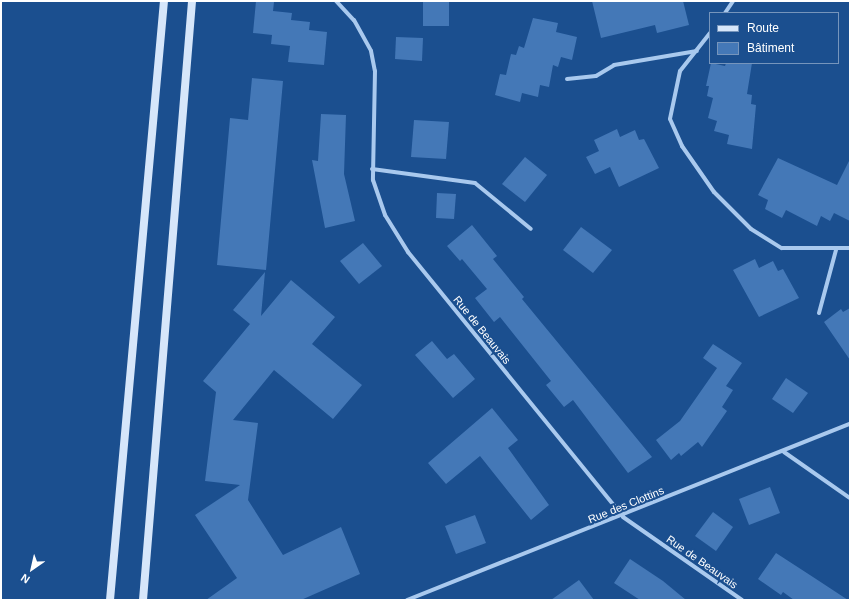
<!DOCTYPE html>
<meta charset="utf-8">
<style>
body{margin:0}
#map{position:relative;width:851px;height:601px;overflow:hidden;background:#1b4f8f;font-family:Helvetica,sans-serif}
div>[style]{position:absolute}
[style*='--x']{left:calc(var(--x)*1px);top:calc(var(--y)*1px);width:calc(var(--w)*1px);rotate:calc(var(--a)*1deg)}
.building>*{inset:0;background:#4478b7}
.street>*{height:4px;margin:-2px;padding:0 2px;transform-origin:2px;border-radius:2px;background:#a9c9ee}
.secondary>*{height:8px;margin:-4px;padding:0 4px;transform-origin:4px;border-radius:4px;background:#d6e6fa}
span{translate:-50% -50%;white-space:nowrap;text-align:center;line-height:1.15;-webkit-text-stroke:4px #1b4f8f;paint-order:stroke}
.street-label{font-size:11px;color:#fff}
.frame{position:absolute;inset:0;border:2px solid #fff;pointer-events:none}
.legend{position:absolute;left:709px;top:12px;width:130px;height:52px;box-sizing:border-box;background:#1b4f8f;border:1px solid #7695bc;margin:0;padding:5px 7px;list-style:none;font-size:12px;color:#fff}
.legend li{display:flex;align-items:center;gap:8px;height:20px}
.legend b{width:20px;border:1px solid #7695bc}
.north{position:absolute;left:12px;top:549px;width:40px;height:40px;-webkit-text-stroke:3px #1b4f8f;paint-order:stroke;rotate:214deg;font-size:11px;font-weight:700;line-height:16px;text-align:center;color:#fff}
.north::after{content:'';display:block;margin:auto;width:14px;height:18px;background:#fff;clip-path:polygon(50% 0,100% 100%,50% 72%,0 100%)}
</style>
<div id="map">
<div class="building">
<i style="clip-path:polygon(256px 1px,274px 2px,273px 11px,292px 13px,291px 20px,310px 22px,309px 30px,327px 32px,324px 65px,288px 62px,290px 46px,271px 44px,272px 35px,253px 33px)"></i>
<i style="clip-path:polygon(423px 1px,449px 1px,449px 26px,423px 26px)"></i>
<i style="clip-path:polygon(592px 1px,683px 1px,689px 25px,657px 33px,655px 25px,601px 38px)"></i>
<i style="clip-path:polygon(533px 18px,558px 23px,556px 32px,577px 37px,572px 60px,561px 57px,558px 67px,553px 65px,549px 87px,540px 85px,538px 97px,522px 93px,520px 102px,495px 95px,500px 74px,506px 75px,511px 54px,516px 55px,519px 46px,524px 48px)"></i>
<i style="clip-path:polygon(396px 37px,423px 38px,422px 61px,395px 59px)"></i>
<i style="clip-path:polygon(711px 63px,725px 66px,726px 63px,752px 63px,747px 94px,752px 95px,751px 104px,756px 105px,752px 149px,727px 144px,729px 135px,714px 131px,717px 121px,708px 118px,713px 98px,707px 96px,709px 86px,706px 86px)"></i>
<i style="clip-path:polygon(252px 78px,283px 81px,266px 270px,217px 265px,230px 118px,248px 120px)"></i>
<i style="clip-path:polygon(321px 114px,346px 115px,344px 174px,355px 221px,325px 228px,312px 160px,318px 161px)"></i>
<i style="clip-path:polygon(414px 120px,449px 122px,446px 159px,411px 157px)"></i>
<i style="clip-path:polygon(617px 129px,620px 137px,635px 130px,639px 140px,644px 139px,659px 168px,619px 187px,610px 167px,595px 174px,586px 157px,599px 151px,594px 140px)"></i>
<i style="clip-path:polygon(525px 157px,547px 175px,525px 202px,502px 184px)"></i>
<i style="clip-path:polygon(778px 158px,837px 185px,850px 159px,850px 221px,834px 213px,830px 221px,821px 216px,817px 226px,786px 210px,782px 218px,765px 209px,768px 200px,758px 195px)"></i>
<i style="clip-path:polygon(437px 193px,456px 194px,454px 219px,436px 218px)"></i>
<i style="clip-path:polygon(472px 225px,497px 256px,493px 259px,524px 297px,522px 299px,652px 457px,628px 473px,573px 400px,564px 407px,546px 385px,551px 381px,500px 317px,494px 322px,475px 298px,487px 289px,462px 259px,460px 261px,447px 246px)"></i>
<i style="clip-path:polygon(581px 227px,612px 250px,593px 273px,563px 250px)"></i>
<i style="clip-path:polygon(363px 243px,382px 266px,359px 284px,340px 261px)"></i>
<i style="clip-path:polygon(755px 259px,759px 268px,773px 261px,778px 271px,783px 269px,799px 298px,759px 317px,733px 270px)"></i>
<i style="clip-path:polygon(265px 272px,261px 316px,291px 280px,335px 317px,312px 344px,362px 385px,333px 419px,274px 370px,233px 420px,258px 423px,248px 500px,283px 555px,341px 527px,360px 574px,301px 600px,206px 600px,237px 578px,195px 515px,240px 485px,205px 481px,216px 392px,203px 381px,250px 324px,233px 310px)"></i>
<i style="clip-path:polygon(850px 308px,850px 360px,824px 322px,841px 309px,843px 312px)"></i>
<i style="clip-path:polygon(432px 341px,447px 359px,454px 354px,475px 379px,453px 398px,415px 355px)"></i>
<i style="clip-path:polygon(713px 344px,742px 363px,726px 386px,733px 390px,722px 407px,727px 411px,702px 447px,698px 442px,681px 456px,679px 453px,671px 460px,656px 440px,680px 421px,717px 368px,703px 358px)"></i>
<i style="clip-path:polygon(786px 378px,808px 393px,793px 413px,772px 399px)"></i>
<i style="clip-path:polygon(492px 408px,518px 440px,508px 448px,549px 505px,531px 520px,480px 456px,446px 484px,428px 463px)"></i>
<i style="clip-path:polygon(770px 487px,780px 513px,749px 525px,739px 499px)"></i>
<i style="clip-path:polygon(713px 512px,733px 527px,716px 551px,695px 536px)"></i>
<i style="clip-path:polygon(475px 515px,486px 543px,456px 554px,445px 526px)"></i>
<i style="clip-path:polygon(776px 553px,813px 577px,848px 600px,794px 600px,783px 592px,781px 595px,758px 579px)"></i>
<i style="clip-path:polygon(630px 559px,663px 581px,686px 600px,640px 600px,614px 583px)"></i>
<i style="clip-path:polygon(579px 580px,594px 600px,551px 600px)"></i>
</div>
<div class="street">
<i style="--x:336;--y:1;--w:26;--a:47"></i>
<i style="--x:354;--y:20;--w:35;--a:61"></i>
<i style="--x:371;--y:51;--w:20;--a:79"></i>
<i style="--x:375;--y:71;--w:109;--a:91.1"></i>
<i style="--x:373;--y:180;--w:37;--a:71"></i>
<i style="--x:385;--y:215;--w:44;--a:58.1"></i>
<i style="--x:408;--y:252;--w:341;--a:50.9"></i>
<i style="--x:623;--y:517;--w:145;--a:34.9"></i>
<i style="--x:725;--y:13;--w:14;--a:-56"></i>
<i style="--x:710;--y:33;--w:48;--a:128.3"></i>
<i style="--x:680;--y:71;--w:49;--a:101.8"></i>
<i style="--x:670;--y:119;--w:30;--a:66"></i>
<i style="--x:682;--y:146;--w:56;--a:55.2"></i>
<i style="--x:714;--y:192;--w:52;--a:45"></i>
<i style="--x:751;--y:229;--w:36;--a:32"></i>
<i style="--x:782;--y:248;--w:68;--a:0"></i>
<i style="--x:567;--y:79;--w:29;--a:-6"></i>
<i style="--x:596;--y:76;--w:21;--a:-31"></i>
<i style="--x:614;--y:65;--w:84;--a:-9.6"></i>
<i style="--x:372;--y:169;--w:104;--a:7.7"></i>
<i style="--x:475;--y:183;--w:72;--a:39.4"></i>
<i style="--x:819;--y:313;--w:65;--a:-74.9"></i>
<i style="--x:784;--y:452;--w:80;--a:34.9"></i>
<i style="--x:407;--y:600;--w:477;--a:-21.7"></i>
</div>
<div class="secondary">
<i style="--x:110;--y:600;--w:601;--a:-84.85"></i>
<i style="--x:143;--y:600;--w:601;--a:-85.32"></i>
</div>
<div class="street-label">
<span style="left:482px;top:330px;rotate:51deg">Rue de Beauvais</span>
<span style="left:626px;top:505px;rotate:-22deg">Rue des Clottins</span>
<span style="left:702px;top:562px;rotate:35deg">Rue de Beauvais</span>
</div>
<div class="frame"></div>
<ul class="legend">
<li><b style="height:5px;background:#d6e6fa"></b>Route</li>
<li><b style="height:11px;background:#4478b7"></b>Bâtiment</li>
</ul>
<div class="north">N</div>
</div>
